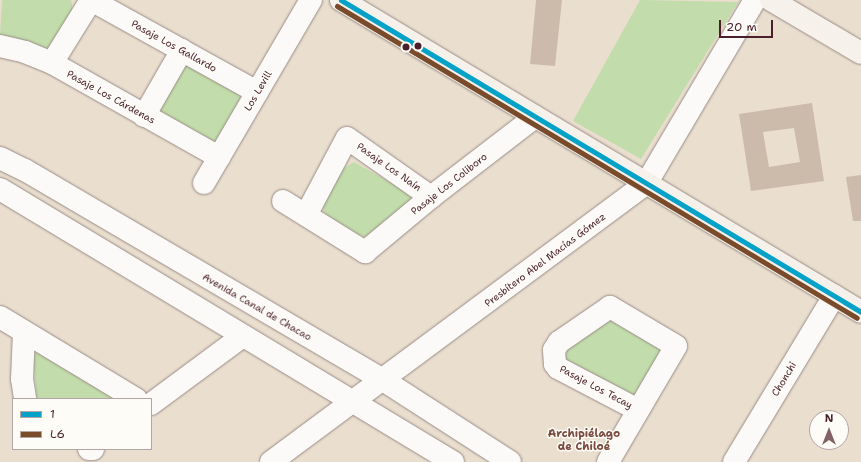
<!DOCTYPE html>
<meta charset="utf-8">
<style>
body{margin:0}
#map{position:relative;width:861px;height:462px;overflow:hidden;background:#eadecf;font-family:"Shantell Sans",sans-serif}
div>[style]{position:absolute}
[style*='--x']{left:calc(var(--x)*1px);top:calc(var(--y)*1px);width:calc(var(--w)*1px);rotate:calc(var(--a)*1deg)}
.green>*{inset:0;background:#c2dcab}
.building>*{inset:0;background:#cba}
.roads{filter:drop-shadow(0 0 1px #998c86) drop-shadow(0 0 1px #998c86)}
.street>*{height:22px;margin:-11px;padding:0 11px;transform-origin:11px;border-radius:11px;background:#fcfaf8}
.secondary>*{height:22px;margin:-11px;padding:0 11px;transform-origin:11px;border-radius:11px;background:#f6f1ea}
.bus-1>*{height:5px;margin:-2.5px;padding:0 2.5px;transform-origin:2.5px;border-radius:2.5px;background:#04a2c6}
.bus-2>*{height:5px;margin:-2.5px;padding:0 2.5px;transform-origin:2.5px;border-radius:2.5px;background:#7a4b2a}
.dots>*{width:11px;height:11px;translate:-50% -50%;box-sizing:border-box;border:2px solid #fdfcf7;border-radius:50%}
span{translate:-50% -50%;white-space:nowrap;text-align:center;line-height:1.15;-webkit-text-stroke:3px #fdfcf7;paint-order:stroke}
.street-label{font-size:10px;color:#4a1f2b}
.neighbourhood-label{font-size:11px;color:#7b4b40;font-weight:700}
.legend{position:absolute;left:12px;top:398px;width:140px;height:52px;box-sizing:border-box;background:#fdfcf7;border:1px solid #b5a4a5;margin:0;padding:5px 7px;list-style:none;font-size:12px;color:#4a1f2b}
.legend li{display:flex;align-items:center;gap:8px;height:20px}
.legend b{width:20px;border:1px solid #b5a4a5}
.north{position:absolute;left:809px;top:410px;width:40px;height:40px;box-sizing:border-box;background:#fdfcf7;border:1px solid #b5a4a5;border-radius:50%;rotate:0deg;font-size:11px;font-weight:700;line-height:16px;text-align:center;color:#4a1f2b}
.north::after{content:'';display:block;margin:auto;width:14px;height:18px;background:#826264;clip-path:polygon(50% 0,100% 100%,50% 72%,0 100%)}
.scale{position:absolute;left:719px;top:20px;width:54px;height:18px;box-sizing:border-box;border:2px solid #4a1f2b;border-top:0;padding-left:5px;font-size:12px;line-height:14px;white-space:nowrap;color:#4a1f2b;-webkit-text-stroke:3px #fdfcf7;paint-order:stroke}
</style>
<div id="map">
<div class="green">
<i style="clip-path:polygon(2px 0,71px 0,73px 11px,51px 47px,39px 49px,0 35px)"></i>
<i style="clip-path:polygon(640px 0,738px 2px,641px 159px,573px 121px)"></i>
<i style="clip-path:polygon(189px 65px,237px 92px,241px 99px,217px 145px,160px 116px,158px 106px,185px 66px)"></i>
<i style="clip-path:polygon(354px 162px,409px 193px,411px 200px,371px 236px,366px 237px,356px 234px,328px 217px,323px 210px,325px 199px,344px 168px)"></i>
<i style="clip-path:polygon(604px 317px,663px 347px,634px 398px,568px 362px,566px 358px,566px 350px)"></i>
<i style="clip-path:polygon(40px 352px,45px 353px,114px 399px,37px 399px,33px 360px,35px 354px)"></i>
</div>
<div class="building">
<i style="clip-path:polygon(536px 0,562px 0,555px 66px,530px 64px)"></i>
<i style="clip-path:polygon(evenodd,812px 103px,824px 181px,751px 191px,739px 114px,812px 103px,794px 128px,800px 162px,769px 167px,763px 132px,794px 128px)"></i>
<i style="clip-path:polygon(861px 175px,861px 221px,853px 221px,846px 177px)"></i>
</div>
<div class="roads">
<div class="street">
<i style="--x:0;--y:46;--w:26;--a:13"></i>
<i style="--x:25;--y:52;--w:29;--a:22"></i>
<i style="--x:52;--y:63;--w:192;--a:29.4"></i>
<i style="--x:52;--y:63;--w:74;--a:-58.2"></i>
<i style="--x:91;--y:0;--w:190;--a:29"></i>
<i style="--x:144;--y:116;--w:76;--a:-60.1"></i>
<i style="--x:0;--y:158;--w:28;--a:26"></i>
<i style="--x:25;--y:170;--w:415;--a:30.4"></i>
<i style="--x:383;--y:380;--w:151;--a:32.8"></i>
<i style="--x:204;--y:183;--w:212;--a:-59.7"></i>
<i style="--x:0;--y:189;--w:529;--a:31.08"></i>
<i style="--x:283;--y:201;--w:97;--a:31.9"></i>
<i style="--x:365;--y:252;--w:86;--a:-39.8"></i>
<i style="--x:431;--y:197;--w:131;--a:-37.6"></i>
<i style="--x:306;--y:215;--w:87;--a:-62"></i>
<i style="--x:347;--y:138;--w:103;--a:35.1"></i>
<i style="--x:0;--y:317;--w:159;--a:31.1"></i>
<i style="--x:24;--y:332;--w:47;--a:92.4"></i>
<i style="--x:22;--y:379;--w:20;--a:81"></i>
<i style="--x:151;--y:404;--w:114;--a:-36.5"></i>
<i style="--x:89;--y:449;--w:4;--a:0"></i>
<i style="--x:271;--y:462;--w:467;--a:-36.6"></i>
<i style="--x:646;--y:184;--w:214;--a:-59.4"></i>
<i style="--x:608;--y:462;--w:134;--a:-59.6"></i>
<i style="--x:676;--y:346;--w:77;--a:-149.4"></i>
<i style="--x:610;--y:307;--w:62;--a:145.5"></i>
<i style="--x:559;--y:342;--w:9;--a:122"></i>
<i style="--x:554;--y:350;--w:14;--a:86"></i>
<i style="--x:555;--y:364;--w:5;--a:53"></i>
<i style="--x:558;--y:368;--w:90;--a:27.7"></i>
<i style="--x:734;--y:462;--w:194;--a:-58.9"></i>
</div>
<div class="secondary">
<i style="--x:341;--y:0;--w:606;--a:30.96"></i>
<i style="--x:771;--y:0;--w:104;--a:30.5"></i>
</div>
</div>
<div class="bus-1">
<i style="--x:341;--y:0;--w:606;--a:30.96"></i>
</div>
<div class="bus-2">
<i style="--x:337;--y:6;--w:606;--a:30.96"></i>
</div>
<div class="dots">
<i style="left:418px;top:46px;background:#4a1f2b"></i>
<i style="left:406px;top:47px;background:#4a1f2b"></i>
</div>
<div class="street-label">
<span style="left:174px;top:46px;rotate:29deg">Pasaje Los Gallardo</span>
<span style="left:258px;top:91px;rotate:-60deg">Los Levill</span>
<span style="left:111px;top:97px;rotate:29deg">Pasaje Los Cárdenas</span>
<span style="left:389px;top:167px;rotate:35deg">Pasaje Los Naín</span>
<span style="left:449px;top:184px;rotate:-38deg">Pasaje Los Coliboro</span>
<span style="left:545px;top:260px;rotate:-37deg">Presbítero Abel Macías Gómez</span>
<span style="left:257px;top:307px;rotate:30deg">Avenida Canal de Chacao</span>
<span style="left:784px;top:379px;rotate:-59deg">Chonchi</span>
<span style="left:596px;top:387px;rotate:28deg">Pasaje Los Tecay</span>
</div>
<div class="neighbourhood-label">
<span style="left:584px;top:441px">Archipiélago<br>de Chiloé</span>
</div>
<ul class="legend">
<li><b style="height:5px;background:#04a2c6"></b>1</li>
<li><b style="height:5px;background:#7a4b2a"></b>L6</li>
</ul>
<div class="north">N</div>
<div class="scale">20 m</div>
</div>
